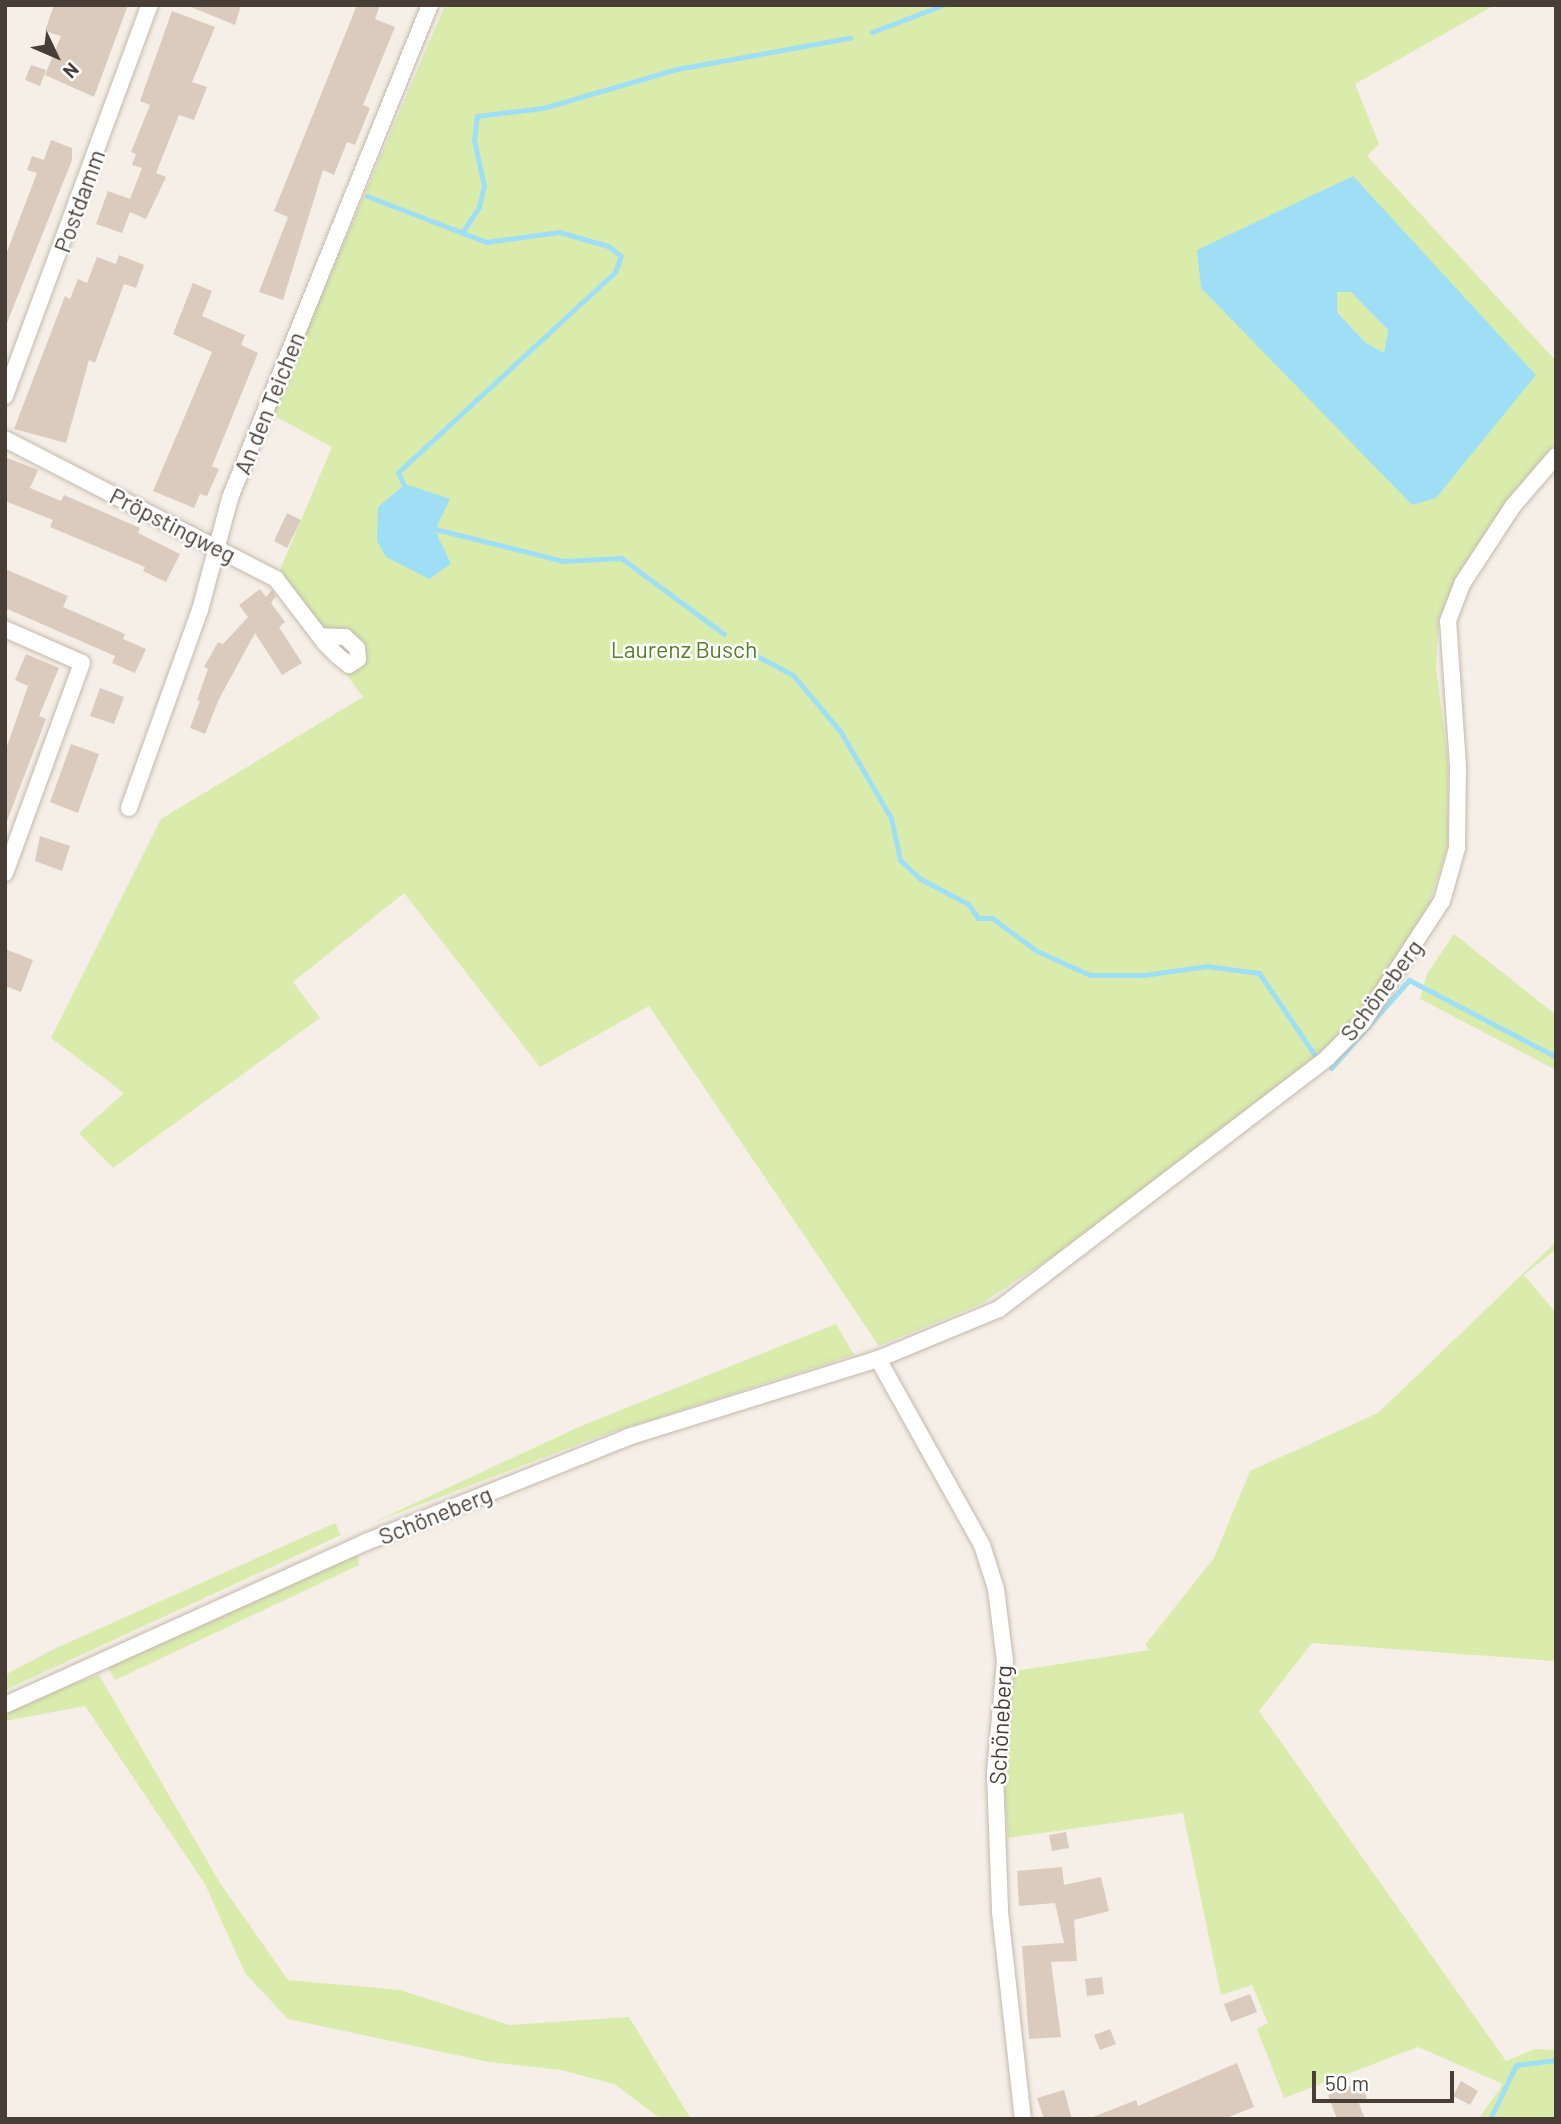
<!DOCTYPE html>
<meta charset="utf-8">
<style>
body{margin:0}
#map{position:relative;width:1561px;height:2124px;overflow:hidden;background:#f5efe7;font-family:Barlow,sans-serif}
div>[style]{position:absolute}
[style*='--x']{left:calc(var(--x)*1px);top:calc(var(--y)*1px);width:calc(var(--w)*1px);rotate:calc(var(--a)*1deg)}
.green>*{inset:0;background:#d9ecac}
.water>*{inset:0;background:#9edff6}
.stream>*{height:5px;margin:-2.5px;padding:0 2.5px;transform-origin:2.5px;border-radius:2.5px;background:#9edff6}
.building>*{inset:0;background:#dacbbe}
.roads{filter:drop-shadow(0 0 2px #c4b8ac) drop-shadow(0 0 2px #c4b8ac)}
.minor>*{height:16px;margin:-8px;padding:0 8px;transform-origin:8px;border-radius:8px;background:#fff}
span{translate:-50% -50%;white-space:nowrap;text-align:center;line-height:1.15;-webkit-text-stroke:5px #fff;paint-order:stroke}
.street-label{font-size:23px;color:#483e35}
.park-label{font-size:23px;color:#537f23}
.frame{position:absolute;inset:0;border:7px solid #483e35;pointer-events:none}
.north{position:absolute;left:21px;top:21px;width:70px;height:70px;-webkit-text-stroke:5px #fff;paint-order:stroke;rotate:134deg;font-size:19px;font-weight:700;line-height:28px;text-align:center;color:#483e35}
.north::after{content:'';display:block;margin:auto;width:24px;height:32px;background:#483e35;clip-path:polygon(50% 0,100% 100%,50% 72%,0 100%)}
.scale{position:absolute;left:1312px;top:2071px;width:142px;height:32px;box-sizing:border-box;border:4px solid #483e35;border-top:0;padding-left:9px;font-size:21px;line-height:24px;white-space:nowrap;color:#483e35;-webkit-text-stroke:5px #fff;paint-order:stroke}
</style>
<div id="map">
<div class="green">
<i style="clip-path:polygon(evenodd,445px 5px,1495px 5px,1355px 84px,1379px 144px,1367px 156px,1556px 361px,1556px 442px,1506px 501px,1458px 574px,1439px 618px,1436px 667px,1448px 759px,1448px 845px,1423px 924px,1366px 1009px,1313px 1060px,1055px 1255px,981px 1304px,879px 1346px,649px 1006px,540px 1067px,404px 893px,293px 982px,320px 1018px,113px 1168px,79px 1133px,124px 1093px,51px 1038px,161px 819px,363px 697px,276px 579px,332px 447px,271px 414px,445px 5px,1353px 176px,1436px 498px,1198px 250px,1353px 176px)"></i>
<i style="clip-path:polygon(1336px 292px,1351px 292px,1388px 330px,1384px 354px,1366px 343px,1337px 312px)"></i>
<i style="clip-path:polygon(1454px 934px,1556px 1015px,1556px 1070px,1420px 999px,1427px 974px)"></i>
<i style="clip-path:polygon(1556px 1242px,1556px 1249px,1524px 1275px,1556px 1313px,1556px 1661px,1312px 1643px,1259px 1711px,1506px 2061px,1535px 2049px,1556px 2050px,1556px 2119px,1478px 2119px,1503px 2084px,1418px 2047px,1284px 2098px,1257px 2029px,1268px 2023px,1252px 1985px,1221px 1995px,1183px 1813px,1008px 1838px,1003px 1773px,1014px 1671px,1150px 1650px,1145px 1645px,1214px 1558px,1250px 1471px,1378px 1413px)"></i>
<i style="clip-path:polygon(836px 1324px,854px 1355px,600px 1436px,372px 1523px,581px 1426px)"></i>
<i style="clip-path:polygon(335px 1523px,341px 1535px,5px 1690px,5px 1675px,54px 1649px)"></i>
<i style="clip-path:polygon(357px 1551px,359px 1565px,115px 1680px,106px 1663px)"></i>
<i style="clip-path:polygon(99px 1675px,220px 1883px,288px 1980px,400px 1990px,509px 2025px,629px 2017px,691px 2119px,661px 2119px,614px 2084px,561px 2070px,489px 2062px,288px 2019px,245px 1973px,205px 1884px,85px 1706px,5px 1721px,5px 1716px,26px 1699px)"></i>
</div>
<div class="water">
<i style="clip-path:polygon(evenodd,1353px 176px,1536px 375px,1436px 498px,1412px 505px,1201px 288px,1197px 250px,1353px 176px,1337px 292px,1351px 292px,1388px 330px,1384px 353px,1366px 343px,1337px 312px,1337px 292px)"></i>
<i style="clip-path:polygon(405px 484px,450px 499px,435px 530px,451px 564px,429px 579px,386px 557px,377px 541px,378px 507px)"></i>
</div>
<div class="stream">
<i style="--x:872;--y:32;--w:76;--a:-20.8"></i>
<i style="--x:367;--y:196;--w:128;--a:21.1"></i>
<i style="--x:486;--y:242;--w:74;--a:-7.8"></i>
<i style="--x:559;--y:232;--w:51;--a:15.9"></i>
<i style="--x:608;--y:246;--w:16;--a:38"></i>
<i style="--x:621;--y:256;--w:17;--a:111"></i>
<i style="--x:615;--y:272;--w:295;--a:137.3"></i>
<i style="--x:398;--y:472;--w:20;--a:66"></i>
<i style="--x:463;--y:231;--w:29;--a:-56"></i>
<i style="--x:479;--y:207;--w:22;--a:-77"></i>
<i style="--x:484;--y:186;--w:47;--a:-102.3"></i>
<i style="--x:474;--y:140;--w:24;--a:-83"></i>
<i style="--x:477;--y:116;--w:66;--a:-6.9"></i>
<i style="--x:543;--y:108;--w:140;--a:-16.2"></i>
<i style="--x:677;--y:69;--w:176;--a:-10.2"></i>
<i style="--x:431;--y:528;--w:136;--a:14"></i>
<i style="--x:563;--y:561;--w:58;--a:-3"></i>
<i style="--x:621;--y:558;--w:128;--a:36.4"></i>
<i style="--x:738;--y:646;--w:62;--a:27.8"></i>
<i style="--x:793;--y:675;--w:73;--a:50"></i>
<i style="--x:840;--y:731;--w:101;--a:59.6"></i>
<i style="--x:891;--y:818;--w:43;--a:77.9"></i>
<i style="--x:900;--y:860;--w:26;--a:43"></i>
<i style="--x:919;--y:878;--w:55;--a:28"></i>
<i style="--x:968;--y:904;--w:17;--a:54"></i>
<i style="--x:978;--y:918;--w:14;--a:0"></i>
<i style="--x:992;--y:918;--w:56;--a:36.3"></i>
<i style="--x:1037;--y:951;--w:58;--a:24.4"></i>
<i style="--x:1090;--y:975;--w:54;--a:0"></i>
<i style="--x:1144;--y:975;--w:64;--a:-8.1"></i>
<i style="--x:1207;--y:966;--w:52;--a:7.7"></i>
<i style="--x:1259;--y:973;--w:102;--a:55.8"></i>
<i style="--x:1331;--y:1068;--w:118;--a:-48.4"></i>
<i style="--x:1409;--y:980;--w:166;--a:27.6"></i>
<i style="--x:1490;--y:2119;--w:60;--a:-64.3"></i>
<i style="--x:1516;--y:2065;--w:40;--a:-7.1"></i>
</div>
<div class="building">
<i style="clip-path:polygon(54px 5px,128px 5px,94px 97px,45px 75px,61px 36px,45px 31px)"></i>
<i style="clip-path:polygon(186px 5px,241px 5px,235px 25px)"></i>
<i style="clip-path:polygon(357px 5px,380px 5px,375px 19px,395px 27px,363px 105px,370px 108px,355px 145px,347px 142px,334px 175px,323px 170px,283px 300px,259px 292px,288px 217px,274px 211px)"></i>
<i style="clip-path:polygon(172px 11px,215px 27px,192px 82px,207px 87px,194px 120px,179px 115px,156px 173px,166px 177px,146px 219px,130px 212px,122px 233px,96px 224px,108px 191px,130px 199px,142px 168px,132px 165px,136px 154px,131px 152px,150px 105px,140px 101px)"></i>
<i style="clip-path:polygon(31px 65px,46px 70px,40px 86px,25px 80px)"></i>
<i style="clip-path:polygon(51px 140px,72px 148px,72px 160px,5px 328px,5px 257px,37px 173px,27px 170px,32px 156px,44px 160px)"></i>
<i style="clip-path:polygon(119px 255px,144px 265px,136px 288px,124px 284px,95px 363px,89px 360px,66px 443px,14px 429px,65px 296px,70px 299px,78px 279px,87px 283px,97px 257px,116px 264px)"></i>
<i style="clip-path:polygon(193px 283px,212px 291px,202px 316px,245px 335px,241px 345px,258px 353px,212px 466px,219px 469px,207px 496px,200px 494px,194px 508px,153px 491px,212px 352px,173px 334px)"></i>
<i style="clip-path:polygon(5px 457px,38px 470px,30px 488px,61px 501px,64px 495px,140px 528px,138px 533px,180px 554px,166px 582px,143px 571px,145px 567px,50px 527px,53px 520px,5px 501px)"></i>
<i style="clip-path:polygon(287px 513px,301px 520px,287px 548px,274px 541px)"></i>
<i style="clip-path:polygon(5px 569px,68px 596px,63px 607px,125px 634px,123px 639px,146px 649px,135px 673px,112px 663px,115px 656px,5px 608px)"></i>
<i style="clip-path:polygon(260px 589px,266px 597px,272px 590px,276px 596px,271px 603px,285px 622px,279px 627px,302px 663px,282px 675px,255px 633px,219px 699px,205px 734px,190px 728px,200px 701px,197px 700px,208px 669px,204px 667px,218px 642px,223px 644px,248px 617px,239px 605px)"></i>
<i style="clip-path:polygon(26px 654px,59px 668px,39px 716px,46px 719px,7px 821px,5px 752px,28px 686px,15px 680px)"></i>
<i style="clip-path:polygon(100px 688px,124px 697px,114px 724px,90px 716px)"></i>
<i style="clip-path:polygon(71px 744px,99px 754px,78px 813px,50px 802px)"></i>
<i style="clip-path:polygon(40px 836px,70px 846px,62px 871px,35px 861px)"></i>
<i style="clip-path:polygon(5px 949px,33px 960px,21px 992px,5px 986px)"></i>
<i style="clip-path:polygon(1066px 1832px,1069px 1848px,1052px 1851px,1049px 1835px)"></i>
<i style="clip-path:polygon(1062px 1867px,1064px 1885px,1101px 1877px,1109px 1911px,1074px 1920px,1077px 1961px,1051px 1962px,1061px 2037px,1029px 2039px,1022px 1946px,1064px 1943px,1055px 1903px,1019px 1906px,1017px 1871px)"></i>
<i style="clip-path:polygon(1102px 1977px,1104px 1994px,1087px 1996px,1085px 1979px)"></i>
<i style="clip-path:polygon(1250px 1994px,1257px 2012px,1231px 2022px,1224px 2004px)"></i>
<i style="clip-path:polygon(1110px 2029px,1116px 2044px,1100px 2050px,1094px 2035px)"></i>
<i style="clip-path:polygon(1237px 2063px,1254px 2107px,1224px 2119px,1088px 2119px,1136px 2100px,1138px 2106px)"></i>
<i style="clip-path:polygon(1461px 2081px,1478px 2091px,1470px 2105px,1453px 2096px)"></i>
<i style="clip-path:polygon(1361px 2082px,1367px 2098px,1358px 2101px,1365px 2119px,1337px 2119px,1328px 2095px)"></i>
<i style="clip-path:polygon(1064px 2090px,1072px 2119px,1044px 2119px,1037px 2098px)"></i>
</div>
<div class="roads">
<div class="minor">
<i style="--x:5;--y:396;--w:417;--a:-69.7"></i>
<i style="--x:5;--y:439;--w:305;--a:27.3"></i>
<i style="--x:276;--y:579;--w:81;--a:52.6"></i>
<i style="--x:325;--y:643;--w:18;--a:45"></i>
<i style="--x:338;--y:656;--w:14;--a:39"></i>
<i style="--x:349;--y:665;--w:11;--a:-34"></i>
<i style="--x:358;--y:659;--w:11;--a:-95"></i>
<i style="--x:357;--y:648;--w:16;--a:-137"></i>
<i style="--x:345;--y:637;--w:25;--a:-178"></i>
<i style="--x:5;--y:629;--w:84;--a:23.8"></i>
<i style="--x:82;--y:663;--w:224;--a:110.1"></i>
<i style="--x:129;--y:808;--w:210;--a:-70.3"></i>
<i style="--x:200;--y:610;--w:116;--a:-75"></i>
<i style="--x:230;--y:498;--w:532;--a:-67.92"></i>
<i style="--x:878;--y:1359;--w:213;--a:60.8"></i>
<i style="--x:982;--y:1545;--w:46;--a:72.3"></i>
<i style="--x:996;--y:1589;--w:73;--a:82.9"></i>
<i style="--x:1005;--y:1661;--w:112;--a:95.1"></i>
<i style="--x:995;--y:1773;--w:139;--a:87.9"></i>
<i style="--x:1000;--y:1912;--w:208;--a:83.7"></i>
<i style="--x:5;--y:1705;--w:396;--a:-24.3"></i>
<i style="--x:366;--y:1542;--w:282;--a:-21.8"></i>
<i style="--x:628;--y:1437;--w:262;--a:-17.3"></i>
<i style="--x:878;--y:1359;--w:131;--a:-22.5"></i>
<i style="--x:999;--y:1309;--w:413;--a:-37.4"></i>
<i style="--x:1327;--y:1058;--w:51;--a:-45"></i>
<i style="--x:1363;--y:1022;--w:145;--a:-56.9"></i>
<i style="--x:1442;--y:901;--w:55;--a:-74.2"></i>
<i style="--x:1457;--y:848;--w:82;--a:-89.3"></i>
<i style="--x:1458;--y:766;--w:145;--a:-93.9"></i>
<i style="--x:1448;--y:621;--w:40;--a:-69"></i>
<i style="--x:1462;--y:584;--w:93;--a:-56.8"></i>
<i style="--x:1513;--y:506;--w:66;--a:-49.3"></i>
</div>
</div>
<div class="street-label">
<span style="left:79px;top:201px;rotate:-70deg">Postdamm</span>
<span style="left:269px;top:403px;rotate:-68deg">An den Teichen</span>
<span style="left:173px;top:525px;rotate:27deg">Pröpstingweg</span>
<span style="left:1381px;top:990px;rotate:-53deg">Schöneberg</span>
<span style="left:435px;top:1515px;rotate:-22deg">Schöneberg</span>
<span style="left:1000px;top:1725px;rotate:-87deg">Schöneberg</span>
</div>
<div class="park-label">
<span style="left:684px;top:649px">Laurenz Busch</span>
</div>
<div class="frame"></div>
<div class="north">N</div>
<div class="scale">50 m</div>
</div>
